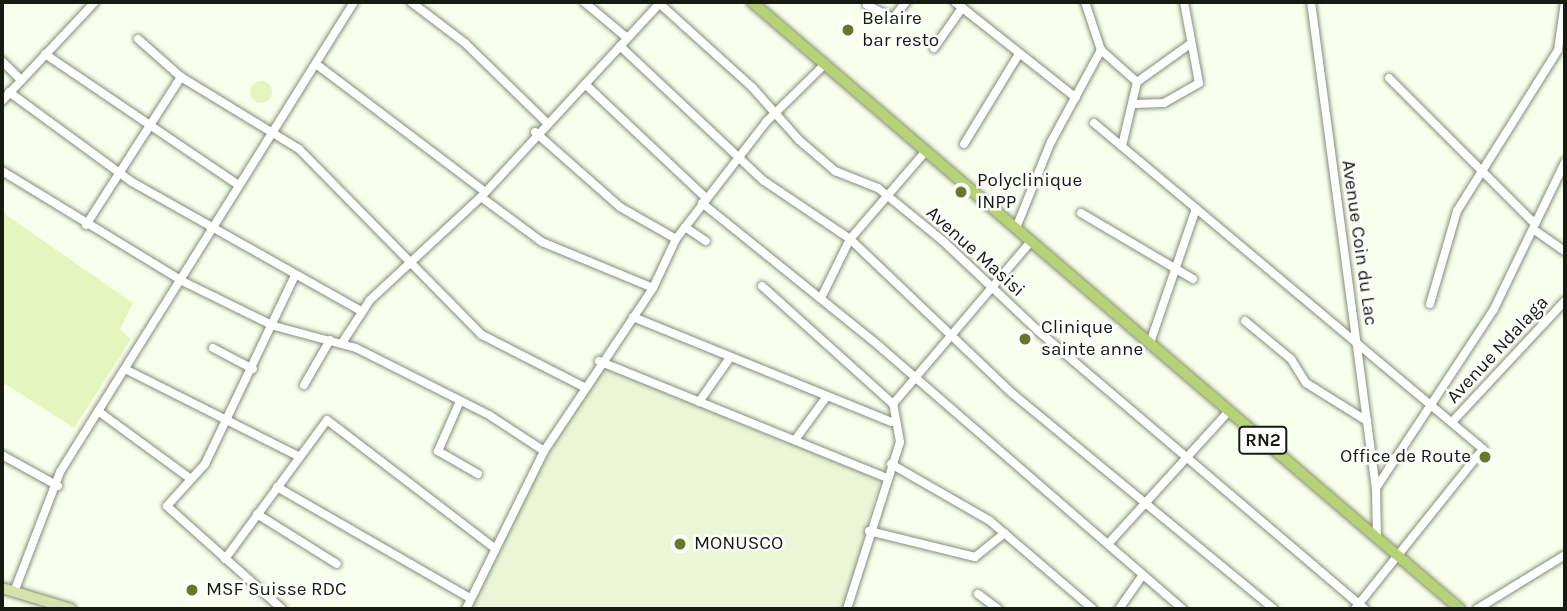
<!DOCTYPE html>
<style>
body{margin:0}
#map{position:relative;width:1567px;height:611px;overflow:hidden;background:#f8ffec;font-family:Karla,sans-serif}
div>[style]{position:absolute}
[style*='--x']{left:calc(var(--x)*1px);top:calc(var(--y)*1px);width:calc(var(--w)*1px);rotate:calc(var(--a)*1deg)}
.built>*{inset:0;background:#ecf6d7}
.green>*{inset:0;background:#e4f5be}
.round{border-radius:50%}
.roads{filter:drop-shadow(0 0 2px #868d78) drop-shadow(0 0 2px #868d78)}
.minor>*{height:8px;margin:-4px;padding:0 4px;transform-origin:4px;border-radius:4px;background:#fff}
.major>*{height:10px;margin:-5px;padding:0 5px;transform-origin:5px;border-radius:5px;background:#d4e3ac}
.highway>*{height:10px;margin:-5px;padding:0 5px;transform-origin:5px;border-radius:5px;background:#b7d175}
.dots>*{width:19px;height:19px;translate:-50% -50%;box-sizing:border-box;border:4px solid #fff;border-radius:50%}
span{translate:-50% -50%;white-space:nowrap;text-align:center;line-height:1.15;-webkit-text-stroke:5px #fff;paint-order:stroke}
.shield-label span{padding:2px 5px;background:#fff;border:2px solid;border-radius:5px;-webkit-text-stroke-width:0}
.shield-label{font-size:18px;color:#171a11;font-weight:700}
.poi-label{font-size:19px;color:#171a11}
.left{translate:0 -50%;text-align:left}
.right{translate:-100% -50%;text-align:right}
.street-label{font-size:19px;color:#171a11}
.frame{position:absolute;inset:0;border:4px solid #171a11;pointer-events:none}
</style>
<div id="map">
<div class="built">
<i style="clip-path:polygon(601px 367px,880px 480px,843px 609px,473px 609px,513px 515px)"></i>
</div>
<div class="green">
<i class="round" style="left:250px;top:81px;width:22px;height:22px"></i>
<i style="clip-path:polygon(2px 212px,133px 303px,120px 329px,131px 339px,74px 428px,2px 382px)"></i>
</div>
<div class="roads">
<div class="minor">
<i style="--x:411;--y:2;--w:68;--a:37.2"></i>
<i style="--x:465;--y:43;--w:113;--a:44.3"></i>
<i style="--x:584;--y:2;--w:56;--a:39.9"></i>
<i style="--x:955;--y:2;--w:154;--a:38.4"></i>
<i style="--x:1085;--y:2;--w:51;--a:71.6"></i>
<i style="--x:1101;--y:50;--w:48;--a:41.6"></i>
<i style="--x:1137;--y:82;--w:66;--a:103.2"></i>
<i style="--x:1311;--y:2;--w:490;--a:82.4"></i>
<i style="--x:1376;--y:488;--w:50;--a:88.9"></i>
<i style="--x:660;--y:4;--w:124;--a:42.1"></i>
<i style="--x:752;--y:87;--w:71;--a:48.4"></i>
<i style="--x:799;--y:140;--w:48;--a:40.7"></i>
<i style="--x:835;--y:171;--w:46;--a:21.6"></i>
<i style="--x:878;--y:188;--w:84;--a:39.2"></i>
<i style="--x:943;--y:241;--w:129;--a:43.4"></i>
<i style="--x:1037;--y:330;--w:431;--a:40.4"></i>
<i style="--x:867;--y:5;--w:29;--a:27"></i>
<i style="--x:893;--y:18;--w:21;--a:-51"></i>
<i style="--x:138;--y:39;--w:57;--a:41.5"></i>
<i style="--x:181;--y:77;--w:138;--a:31.4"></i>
<i style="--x:299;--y:149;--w:261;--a:45.5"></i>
<i style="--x:482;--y:335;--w:114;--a:27"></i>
<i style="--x:620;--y:46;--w:197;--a:43.2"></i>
<i style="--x:764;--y:181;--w:104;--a:34"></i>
<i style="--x:850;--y:239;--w:225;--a:43.6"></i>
<i style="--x:1013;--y:394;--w:338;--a:39.5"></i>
<i style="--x:934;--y:48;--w:49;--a:-55"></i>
<i style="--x:45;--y:54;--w:232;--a:34.1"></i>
<i style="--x:2;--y:61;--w:25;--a:45"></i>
<i style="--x:316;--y:64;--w:212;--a:37.1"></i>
<i style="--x:1389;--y:78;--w:206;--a:45"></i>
<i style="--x:1137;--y:82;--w:65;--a:-35.6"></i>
<i style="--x:585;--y:84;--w:165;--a:43.3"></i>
<i style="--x:9;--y:92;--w:152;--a:36.2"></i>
<i style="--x:132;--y:182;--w:263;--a:29.4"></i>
<i style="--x:2;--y:101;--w:136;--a:-46.8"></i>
<i style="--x:1134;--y:104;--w:30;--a:-2"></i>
<i style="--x:1164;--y:103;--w:40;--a:-29.7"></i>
<i style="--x:1199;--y:83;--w:82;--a:-100.5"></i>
<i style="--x:1094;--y:123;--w:508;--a:39.96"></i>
<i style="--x:1483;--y:449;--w:205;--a:128.7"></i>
<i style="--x:535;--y:132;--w:113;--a:41.4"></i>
<i style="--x:620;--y:207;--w:64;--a:29.7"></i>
<i style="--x:964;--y:144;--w:105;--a:-58.6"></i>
<i style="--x:2;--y:171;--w:211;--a:31.4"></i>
<i style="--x:182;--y:281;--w:102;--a:26.1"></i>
<i style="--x:274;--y:326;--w:85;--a:15"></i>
<i style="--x:356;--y:348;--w:149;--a:26.7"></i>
<i style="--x:489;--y:415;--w:66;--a:33.2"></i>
<i style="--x:481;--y:197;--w:76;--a:36.4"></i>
<i style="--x:542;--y:242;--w:120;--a:22.5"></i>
<i style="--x:702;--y:203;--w:228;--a:38.9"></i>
<i style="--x:879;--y:346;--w:402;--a:40.9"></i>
<i style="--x:1081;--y:213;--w:130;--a:30.5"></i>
<i style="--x:86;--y:225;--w:176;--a:-57.3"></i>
<i style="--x:685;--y:227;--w:25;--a:34"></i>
<i style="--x:1016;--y:228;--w:93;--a:-67.9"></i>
<i style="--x:1051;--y:142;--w:105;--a:-61.5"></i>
<i style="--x:1533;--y:229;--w:39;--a:35"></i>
<i style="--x:762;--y:286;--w:176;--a:42"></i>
<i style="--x:821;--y:298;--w:66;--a:-63.8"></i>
<i style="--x:850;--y:239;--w:116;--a:-49.2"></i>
<i style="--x:1430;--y:304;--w:97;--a:-73.8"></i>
<i style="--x:1457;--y:211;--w:190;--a:-57.9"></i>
<i style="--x:1558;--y:50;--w:49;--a:-81.7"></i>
<i style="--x:633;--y:317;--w:279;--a:22.1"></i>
<i style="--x:1245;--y:321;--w:60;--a:39.6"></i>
<i style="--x:1291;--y:359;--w:28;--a:58"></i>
<i style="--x:1306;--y:383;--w:72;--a:31.9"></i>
<i style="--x:342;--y:343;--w:51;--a:-56.9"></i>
<i style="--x:370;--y:300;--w:151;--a:-42.9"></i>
<i style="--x:481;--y:197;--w:265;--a:-47.3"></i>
<i style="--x:1150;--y:343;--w:142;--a:-71.1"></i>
<i style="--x:213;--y:348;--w:45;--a:27.7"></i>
<i style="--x:599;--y:361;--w:308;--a:22.1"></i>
<i style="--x:125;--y:369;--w:194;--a:26.7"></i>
<i style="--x:304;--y:385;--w:52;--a:-60"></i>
<i style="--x:460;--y:401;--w:55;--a:113.7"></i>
<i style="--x:438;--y:451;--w:46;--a:29.9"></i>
<i style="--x:699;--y:402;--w:52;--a:-55.1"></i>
<i style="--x:98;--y:411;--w:115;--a:36.2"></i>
<i style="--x:1453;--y:421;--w:164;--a:-47"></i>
<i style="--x:795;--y:440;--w:54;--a:-54"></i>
<i style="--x:2;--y:455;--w:64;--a:29"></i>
<i style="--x:891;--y:464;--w:114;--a:29.9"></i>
<i style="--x:990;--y:521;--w:135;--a:40.5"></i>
<i style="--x:277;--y:487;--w:223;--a:29.9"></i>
<i style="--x:1376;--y:488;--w:214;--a:-56.6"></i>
<i style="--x:1494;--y:309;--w:163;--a:-64.2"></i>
<i style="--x:257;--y:514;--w:94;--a:32"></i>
<i style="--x:869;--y:531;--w:109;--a:13.8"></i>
<i style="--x:975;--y:557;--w:38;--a:-39"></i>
<i style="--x:1108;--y:544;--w:180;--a:-47.7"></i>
<i style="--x:225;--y:559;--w:172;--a:-53.7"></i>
<i style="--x:327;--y:420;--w:208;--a:37.4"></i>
<i style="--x:14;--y:592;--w:129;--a:-69"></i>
<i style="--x:60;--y:472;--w:554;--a:-57.97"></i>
<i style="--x:978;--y:594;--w:25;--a:37"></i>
<i style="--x:282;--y:609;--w:154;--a:-138.2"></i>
<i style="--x:167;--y:506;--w:57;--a:-47.9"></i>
<i style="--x:205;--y:464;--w:207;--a:-64.5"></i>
<i style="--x:466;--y:609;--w:176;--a:-63.7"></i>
<i style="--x:544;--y:451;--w:196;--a:-56.2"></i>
<i style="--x:653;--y:288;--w:54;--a:-64.9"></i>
<i style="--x:676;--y:239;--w:148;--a:-52.4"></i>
<i style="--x:766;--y:122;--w:83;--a:-44.5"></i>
<i style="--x:847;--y:609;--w:175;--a:-72.4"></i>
<i style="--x:900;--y:442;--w:39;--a:-100"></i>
<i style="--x:893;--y:404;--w:214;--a:-49.7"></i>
<i style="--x:1119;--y:609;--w:40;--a:-55.1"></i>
<i style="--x:1477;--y:609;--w:103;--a:-31.5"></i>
</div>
<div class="major">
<i style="--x:2;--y:588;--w:72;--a:16.9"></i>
</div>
<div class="highway">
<i style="--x:752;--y:2;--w:933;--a:40.61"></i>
</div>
</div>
<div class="dots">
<i style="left:848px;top:30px;background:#657929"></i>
<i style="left:961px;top:192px;background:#657929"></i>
<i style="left:1025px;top:339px;background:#657929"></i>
<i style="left:1485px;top:457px;background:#657929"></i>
<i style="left:680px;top:544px;background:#657929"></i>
<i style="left:192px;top:590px;background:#657929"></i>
</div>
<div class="shield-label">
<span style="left:1263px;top:440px">RN2</span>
</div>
<div class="poi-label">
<span class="left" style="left:862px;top:30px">Belaire<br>bar resto</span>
<span class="left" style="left:977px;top:192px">Polyclinique<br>INPP</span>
<span class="left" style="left:1041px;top:339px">Clinique<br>sainte anne</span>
<span class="right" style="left:1471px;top:457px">Office de Route</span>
<span class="left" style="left:694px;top:544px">MONUSCO</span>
<span class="left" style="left:206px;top:590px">MSF Suisse RDC</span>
</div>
<div class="street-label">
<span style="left:1359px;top:243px;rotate:82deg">Avenue Coin du Lac</span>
<span style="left:975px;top:252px;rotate:42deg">Avenue Masisi</span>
<span style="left:1498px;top:350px;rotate:-47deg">Avenue Ndalaga</span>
</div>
<div class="frame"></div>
</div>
